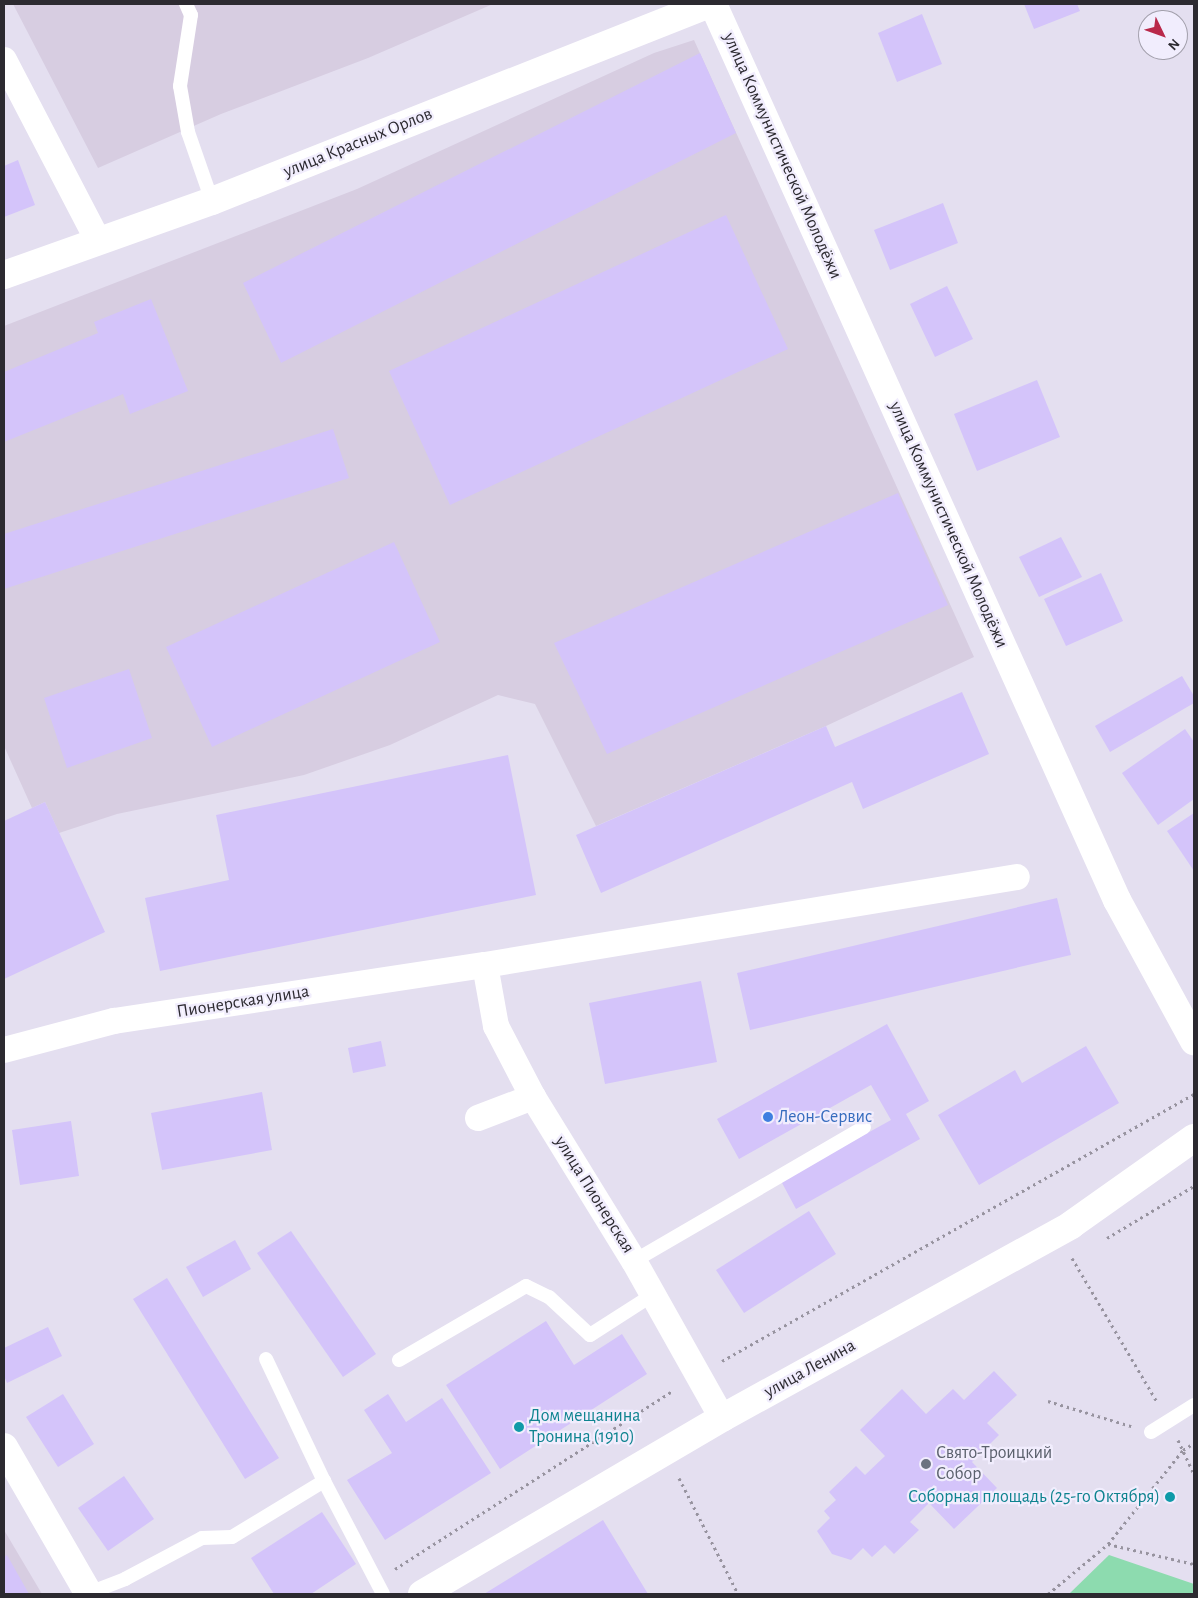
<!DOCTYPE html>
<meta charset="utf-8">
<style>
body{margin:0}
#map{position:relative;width:1198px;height:1598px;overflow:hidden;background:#e4dff0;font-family:"Alegreya Sans",sans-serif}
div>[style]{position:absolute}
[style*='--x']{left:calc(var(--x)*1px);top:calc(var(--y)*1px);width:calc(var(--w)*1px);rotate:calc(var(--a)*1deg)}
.industrial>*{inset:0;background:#d7cde1}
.green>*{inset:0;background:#8ddbaf}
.building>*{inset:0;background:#d4c4fa}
.path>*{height:3px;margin-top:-1.5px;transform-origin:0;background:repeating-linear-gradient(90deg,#97939f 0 2.5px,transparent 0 6.5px)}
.lane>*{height:14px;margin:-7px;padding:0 7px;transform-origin:7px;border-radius:7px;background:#fff}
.street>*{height:26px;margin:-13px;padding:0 13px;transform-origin:13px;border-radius:13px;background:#fff}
.secondary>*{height:28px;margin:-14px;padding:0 14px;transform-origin:14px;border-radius:14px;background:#fff}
.primary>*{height:28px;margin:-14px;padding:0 14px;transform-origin:14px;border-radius:14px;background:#fff}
.dots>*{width:14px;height:14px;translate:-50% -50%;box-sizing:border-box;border:2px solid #f1edfd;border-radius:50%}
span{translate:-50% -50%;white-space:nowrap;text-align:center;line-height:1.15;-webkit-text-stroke:4.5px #f1edfd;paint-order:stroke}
.street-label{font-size:18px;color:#2c2a30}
.shop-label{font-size:18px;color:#366cbe}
.left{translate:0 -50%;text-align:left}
.culture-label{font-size:18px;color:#0d838f}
.right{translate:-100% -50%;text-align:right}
.worship-label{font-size:18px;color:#5b616d}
.frame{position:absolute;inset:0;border:5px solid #2c2a30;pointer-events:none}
.north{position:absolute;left:1138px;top:10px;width:50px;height:50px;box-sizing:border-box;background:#f1edfd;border:1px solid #a29fab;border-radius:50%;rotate:132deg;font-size:14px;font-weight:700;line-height:20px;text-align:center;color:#2c2a30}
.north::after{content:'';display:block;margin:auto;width:18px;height:22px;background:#b9284a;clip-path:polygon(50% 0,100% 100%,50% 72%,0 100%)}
</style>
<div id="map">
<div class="industrial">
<i style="clip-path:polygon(13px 4px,493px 4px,368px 58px,221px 114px,98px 168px)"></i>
<i style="clip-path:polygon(694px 40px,974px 657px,826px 726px,596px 826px,535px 704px,498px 695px,390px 745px,304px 775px,117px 814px,59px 833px,45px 802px,32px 808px,4px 746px,4px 326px,357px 189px,654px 53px)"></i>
<i style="clip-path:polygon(4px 1530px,42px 1594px,4px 1594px)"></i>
</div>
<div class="green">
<i style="clip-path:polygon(1109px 1555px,1194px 1584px,1194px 1594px,1069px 1594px)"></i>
</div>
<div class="building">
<i style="clip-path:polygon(1024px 4px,1077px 4px,1080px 11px,1034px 29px)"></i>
<i style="clip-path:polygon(922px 14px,942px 64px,897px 82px,878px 33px)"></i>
<i style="clip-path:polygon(700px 53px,736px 133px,281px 363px,243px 283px)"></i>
<i style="clip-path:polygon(18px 160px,35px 205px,4px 217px,4px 166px)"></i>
<i style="clip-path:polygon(943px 203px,958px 243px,890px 270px,874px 230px)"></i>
<i style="clip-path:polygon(726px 215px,788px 349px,450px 505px,389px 371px)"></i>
<i style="clip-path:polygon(947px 286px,973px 339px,935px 357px,910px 304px)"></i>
<i style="clip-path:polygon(151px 299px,188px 391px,130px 414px,123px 394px,4px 442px,4px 372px,98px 333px,94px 322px)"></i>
<i style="clip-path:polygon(1037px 380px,1060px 437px,977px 471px,954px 414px)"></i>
<i style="clip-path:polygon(333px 429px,349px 478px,4px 589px,4px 534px)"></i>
<i style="clip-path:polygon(898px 493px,948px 605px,607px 754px,554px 643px)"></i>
<i style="clip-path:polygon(1061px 537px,1082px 577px,1039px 597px,1019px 557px)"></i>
<i style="clip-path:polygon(394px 542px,440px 642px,212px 747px,166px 647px)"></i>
<i style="clip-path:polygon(1101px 573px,1123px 621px,1066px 646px,1044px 599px)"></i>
<i style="clip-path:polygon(129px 669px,152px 738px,67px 768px,44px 698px)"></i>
<i style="clip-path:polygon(1182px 676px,1194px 696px,1194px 703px,1110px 752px,1095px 726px)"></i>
<i style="clip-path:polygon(962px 692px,989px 754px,863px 809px,852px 782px,601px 893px,576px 835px,826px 726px,835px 747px)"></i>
<i style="clip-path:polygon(1185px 729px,1194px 742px,1194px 799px,1158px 825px,1122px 773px)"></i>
<i style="clip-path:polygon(508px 755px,536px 895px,160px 971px,145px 898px,229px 880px,216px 815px)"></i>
<i style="clip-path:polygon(45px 802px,105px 932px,4px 979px,4px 821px)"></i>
<i style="clip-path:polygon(1194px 813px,1194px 871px,1167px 831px)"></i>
<i style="clip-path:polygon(1057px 898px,1071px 955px,750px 1030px,737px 973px)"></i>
<i style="clip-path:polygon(701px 981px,717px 1062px,605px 1084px,589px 1003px)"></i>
<i style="clip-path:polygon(887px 1024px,929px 1101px,906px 1114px,920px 1139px,796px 1209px,781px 1181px,891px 1120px,871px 1085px,739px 1159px,717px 1119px)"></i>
<i style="clip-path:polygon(381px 1041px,386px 1066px,353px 1073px,348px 1048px)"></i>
<i style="clip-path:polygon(1086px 1046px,1119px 1103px,979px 1185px,938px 1115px,1015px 1070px,1022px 1083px)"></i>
<i style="clip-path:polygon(262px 1092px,272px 1150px,162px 1170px,151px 1113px)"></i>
<i style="clip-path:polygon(71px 1121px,79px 1176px,20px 1185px,12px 1130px)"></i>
<i style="clip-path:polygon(809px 1211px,836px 1254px,744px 1313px,716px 1270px)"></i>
<i style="clip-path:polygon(291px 1231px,376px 1354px,343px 1377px,257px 1253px)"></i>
<i style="clip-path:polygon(235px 1240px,251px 1269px,203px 1297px,186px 1267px)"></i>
<i style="clip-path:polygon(167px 1278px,279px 1458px,245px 1479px,133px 1299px)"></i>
<i style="clip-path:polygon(546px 1321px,574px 1365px,622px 1334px,647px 1374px,500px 1469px,446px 1385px)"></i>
<i style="clip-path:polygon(48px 1327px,62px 1356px,7px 1383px,4px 1376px,4px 1348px)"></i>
<i style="clip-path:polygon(994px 1371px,1017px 1395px,987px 1423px,999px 1435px,972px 1462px,997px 1488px,954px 1529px,929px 1503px,910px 1522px,919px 1530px,894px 1554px,885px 1545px,872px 1557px,863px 1548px,851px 1560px,832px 1554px,817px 1531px,830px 1518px,824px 1511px,836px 1500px,829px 1492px,856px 1466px,865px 1475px,885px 1456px,860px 1430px,902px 1389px,926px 1414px,953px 1389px,964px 1400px)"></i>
<i style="clip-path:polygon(63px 1394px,94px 1444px,58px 1467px,26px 1417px)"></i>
<i style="clip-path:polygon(388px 1394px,406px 1422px,442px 1398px,491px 1473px,385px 1540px,347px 1480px,392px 1453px,364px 1410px)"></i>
<i style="clip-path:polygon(124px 1476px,154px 1519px,108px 1551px,78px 1508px)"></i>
<i style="clip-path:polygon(322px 1512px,356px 1564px,311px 1594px,274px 1594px,251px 1558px)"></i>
<i style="clip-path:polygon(603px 1520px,648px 1594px,484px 1594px,555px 1550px)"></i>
<i style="clip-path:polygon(7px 1555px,29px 1594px,4px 1594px,4px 1557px)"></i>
</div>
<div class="path">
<i style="--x:1107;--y:1238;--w:101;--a:-30.9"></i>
<i style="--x:1072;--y:1258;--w:167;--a:59.4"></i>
<i style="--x:722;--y:1361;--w:542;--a:-29.5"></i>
<i style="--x:1048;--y:1401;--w:87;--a:16.8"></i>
<i style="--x:1178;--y:1440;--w:38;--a:65"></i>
<i style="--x:679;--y:1478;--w:130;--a:63"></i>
<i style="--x:1108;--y:1544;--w:88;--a:13.1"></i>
<i style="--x:395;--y:1569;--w:331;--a:-32.7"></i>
<i style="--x:1048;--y:1594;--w:78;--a:-39.8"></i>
<i style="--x:1108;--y:1544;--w:120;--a:-51.4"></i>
<i style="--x:1183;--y:1450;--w:13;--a:-32"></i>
</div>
<div class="lane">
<i style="--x:186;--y:4;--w:12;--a:66"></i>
<i style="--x:191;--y:15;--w:72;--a:98.8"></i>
<i style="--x:180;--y:86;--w:47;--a:80.1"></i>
<i style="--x:188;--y:132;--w:73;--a:70.8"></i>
<i style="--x:634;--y:1261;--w:266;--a:-30.2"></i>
<i style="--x:266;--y:1359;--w:135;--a:64.6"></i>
<i style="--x:324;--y:1481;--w:127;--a:62.4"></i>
<i style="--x:399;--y:1360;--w:147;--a:-30.2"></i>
<i style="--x:526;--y:1286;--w:25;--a:26"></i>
<i style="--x:549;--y:1297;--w:56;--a:42.8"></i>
<i style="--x:590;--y:1335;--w:72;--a:-32.6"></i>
<i style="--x:1151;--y:1432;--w:51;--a:-32.1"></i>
<i style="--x:89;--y:1593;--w:39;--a:-21"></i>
<i style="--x:125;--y:1579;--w:87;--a:-28"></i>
<i style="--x:202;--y:1538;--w:30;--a:-2"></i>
<i style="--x:232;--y:1537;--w:108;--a:-31.3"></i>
</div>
<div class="street">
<i style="--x:4;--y:60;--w:202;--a:62.5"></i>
<i style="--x:485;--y:965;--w:62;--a:79.8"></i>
<i style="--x:496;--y:1026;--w:80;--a:62.5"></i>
<i style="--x:533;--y:1097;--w:193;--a:58.4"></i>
<i style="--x:634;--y:1261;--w:180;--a:60.7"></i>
<i style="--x:4;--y:1050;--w:114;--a:-14.8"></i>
<i style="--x:114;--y:1021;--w:375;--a:-8.6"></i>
<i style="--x:485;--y:965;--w:539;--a:-9.39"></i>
<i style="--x:478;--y:1118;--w:59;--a:-20.9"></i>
</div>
<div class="secondary">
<i style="--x:713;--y:4;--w:983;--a:65.73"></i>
<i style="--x:1117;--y:900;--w:161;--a:61.4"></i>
<i style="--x:4;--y:275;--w:221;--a:-19.6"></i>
<i style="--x:212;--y:201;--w:535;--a:-21.62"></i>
<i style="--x:4;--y:1447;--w:170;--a:60"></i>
</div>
<div class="primary">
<i style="--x:422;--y:1594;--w:348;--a:-30.4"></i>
<i style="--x:722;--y:1418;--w:399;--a:-28.9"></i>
<i style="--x:1071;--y:1225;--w:151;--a:-35.3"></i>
</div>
<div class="dots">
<i style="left:768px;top:1117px;background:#3f7fe0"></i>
<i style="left:519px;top:1427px;background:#0f9aa8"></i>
<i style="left:926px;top:1464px;background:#6b7280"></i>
<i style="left:1170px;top:1497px;background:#0f9aa8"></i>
</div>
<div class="street-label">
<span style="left:358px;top:143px;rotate:-22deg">улица Красных Орлов</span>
<span style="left:782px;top:156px;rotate:66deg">улица Коммунистической Молодёжи</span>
<span style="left:948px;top:525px;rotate:66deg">улица Коммунистической Молодёжи</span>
<span style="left:243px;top:1002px;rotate:-9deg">Пионерская улица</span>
<span style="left:594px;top:1195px;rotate:58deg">улица Пионерская</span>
<span style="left:810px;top:1369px;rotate:-29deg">улица Ленина</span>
</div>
<div class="shop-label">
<span class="left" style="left:778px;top:1117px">Леон-Сервис</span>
</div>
<div class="culture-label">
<span class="left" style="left:529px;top:1427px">Дом мещанина<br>Тронина (1910)</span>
<span class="right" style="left:1160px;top:1497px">Соборная площадь (25-го Октября)</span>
</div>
<div class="worship-label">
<span class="left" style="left:936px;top:1464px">Свято-Троицкий<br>Собор</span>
</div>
<div class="frame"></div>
<div class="north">N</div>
</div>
